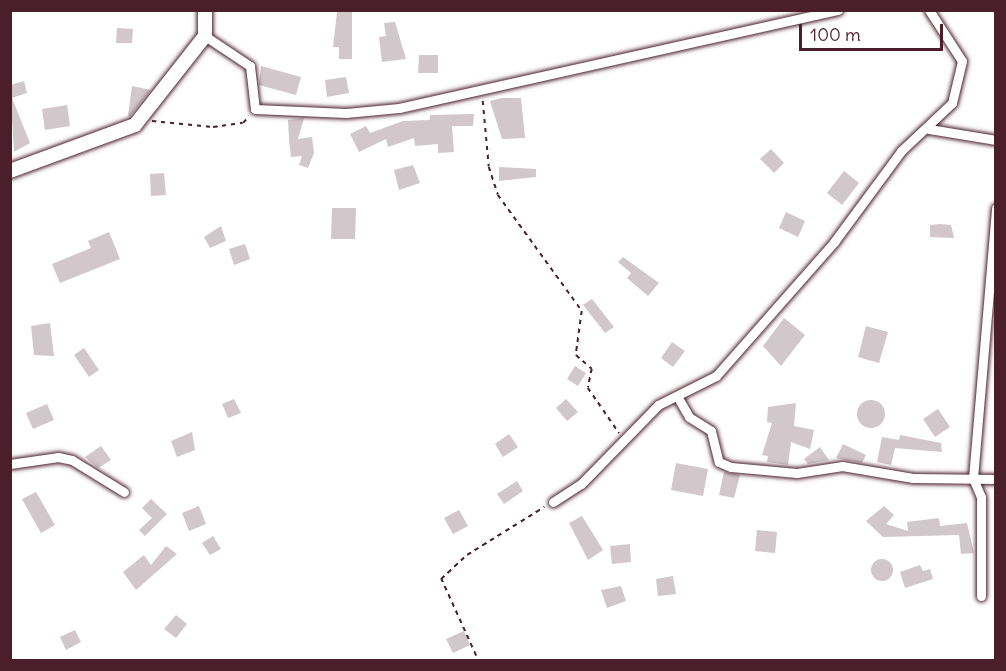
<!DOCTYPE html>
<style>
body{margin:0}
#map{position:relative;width:1006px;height:671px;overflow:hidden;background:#fff;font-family:Delius,sans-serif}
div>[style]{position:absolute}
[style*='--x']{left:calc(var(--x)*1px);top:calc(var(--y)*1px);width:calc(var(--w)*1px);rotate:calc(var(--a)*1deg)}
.building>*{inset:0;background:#d2c7cb}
.round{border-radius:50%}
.path>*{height:1.5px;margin-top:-0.75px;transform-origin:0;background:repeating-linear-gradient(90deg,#4a1f2b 0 4.5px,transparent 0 9px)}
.roads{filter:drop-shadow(0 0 2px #4a1f2b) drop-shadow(0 0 2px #4a1f2b)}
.street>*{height:9px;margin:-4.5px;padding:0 4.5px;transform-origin:4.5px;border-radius:4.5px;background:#fff}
.secondary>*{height:14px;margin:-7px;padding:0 7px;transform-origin:7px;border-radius:7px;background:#fff}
span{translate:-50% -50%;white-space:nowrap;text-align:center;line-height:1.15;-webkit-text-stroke:5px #fff;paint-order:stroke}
.frame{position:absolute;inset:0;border:12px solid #4a1f2b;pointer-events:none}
.scale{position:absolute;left:799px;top:24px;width:144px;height:27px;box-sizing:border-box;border:3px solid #4a1f2b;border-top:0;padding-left:8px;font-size:18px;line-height:21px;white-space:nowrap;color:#4a1f2b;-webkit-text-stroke:4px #fff;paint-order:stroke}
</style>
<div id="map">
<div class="building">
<i style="clip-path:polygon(337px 12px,352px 12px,352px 59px,339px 59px,339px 47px,333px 47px)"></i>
<i style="clip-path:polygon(395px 22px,406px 59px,382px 62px,379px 37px,386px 36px,384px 23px)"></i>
<i style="clip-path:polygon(117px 28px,133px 29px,132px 43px,116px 43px)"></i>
<i style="clip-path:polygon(419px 55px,438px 55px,438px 73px,418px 73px)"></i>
<i style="clip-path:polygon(261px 66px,301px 77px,296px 95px,259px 85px)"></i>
<i style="clip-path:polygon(346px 77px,349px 93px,327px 97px,325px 80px)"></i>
<i style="clip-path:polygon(24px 81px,27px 93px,12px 98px,30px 143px,14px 152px,10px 85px)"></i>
<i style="clip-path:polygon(132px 86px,151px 90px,130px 116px,128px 116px)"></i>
<i style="clip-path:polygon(502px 98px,521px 98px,525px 138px,502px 139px,490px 101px)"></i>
<i style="clip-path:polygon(67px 105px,70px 126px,45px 130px,42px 109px)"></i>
<i style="clip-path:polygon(474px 114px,473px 126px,452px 126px,454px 152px,438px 153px,438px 144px,415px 146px,414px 138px,388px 147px,386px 139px,359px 152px,350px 134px,366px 126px,370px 133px,403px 121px,430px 120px,430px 115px)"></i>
<i style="clip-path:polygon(304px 118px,298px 139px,312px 137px,314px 153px,308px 168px,299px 165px,302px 156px,291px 157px,289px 140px,288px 120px)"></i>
<i style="clip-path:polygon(771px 149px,784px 163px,774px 173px,760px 159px)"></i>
<i style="clip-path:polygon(413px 165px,420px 183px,399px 190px,394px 170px)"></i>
<i style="clip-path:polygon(499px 167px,536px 169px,536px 177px,499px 181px)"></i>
<i style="clip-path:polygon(844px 171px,859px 183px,842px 205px,827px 193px)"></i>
<i style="clip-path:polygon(164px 173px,166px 195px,151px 196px,150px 174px)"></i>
<i style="clip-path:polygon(332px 208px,356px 208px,355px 239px,331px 239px)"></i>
<i style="clip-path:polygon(786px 212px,805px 221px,798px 237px,779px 228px)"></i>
<i style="clip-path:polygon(940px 224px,951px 225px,954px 238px,930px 237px,930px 225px)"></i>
<i style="clip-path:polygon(221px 226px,226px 241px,210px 248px,204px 237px)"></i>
<i style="clip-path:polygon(109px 232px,120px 259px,60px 283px,52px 264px,91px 248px,88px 241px)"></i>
<i style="clip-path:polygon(245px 244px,250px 259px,234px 265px,229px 249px)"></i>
<i style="clip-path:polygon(623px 257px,659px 283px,648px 296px,627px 278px,631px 273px,618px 262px)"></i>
<i style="clip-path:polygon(592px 299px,614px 327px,605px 333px,583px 305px)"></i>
<i style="clip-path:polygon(784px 318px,805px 335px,781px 366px,763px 346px)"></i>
<i style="clip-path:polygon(50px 323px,54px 356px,34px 355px,31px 326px)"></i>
<i style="clip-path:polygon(866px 326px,888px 332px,879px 363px,858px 357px)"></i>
<i style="clip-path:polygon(672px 342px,685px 351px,673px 367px,661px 358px)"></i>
<i style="clip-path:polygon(84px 348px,99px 370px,89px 377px,74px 355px)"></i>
<i style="clip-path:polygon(575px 366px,586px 373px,578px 386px,567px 379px)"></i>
<i style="clip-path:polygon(234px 399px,241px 413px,228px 418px,222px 404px)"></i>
<i style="clip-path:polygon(566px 399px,578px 412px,567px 421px,556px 408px)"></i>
<i class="round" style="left:857px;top:400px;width:28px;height:28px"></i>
<i style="clip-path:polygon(796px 403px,794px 426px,814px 430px,810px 449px,791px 442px,788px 465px,767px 462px,768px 456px,762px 455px,772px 423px,767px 422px,768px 407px)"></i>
<i style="clip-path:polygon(47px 404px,54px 420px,33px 429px,26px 413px)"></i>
<i style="clip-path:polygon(938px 409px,950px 427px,935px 437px,923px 419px)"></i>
<i style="clip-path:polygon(192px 432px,195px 450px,177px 457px,171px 441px)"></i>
<i style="clip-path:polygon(509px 434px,518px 447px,503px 457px,495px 444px)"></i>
<i style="clip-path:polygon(900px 435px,941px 443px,942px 452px,895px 448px,891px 465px,877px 462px,882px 437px,899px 440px)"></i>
<i style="clip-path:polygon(843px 444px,866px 455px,862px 463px,836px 458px)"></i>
<i style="clip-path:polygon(101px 446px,111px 460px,98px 468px,85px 457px)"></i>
<i style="clip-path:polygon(820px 447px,829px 460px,808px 464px,804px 459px)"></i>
<i style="clip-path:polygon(676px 463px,708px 469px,703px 496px,671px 490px)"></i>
<i style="clip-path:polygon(724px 472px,740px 475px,734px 498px,719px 495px)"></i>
<i style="clip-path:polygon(517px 481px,523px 491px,504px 504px,497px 494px)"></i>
<i style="clip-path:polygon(36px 492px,55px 525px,41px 533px,22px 499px)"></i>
<i style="clip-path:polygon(151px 499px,167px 514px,145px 536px,139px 530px,152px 518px,142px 508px)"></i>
<i style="clip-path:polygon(199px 506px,206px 524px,189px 531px,182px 513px)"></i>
<i style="clip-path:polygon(884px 506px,894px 515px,886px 524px,908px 531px,907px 522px,939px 518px,940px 526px,967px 523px,974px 553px,961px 554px,959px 535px,883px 537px,866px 521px)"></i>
<i style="clip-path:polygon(459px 510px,468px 526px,453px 534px,444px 518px)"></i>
<i style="clip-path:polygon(582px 516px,603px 550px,588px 560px,569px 523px)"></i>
<i style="clip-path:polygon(757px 530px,777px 532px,775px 553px,755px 551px)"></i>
<i style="clip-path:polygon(213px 536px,221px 549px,210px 555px,202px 543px)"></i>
<i style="clip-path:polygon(630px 544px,631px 562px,612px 564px,610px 546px)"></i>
<i style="clip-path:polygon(166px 546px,177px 554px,136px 590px,123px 572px,144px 555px,151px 565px)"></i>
<i class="round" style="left:871px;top:559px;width:22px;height:22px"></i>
<i style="clip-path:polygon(920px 565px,923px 571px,930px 569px,933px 579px,905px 588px,900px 572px)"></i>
<i style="clip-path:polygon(673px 576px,676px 594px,658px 596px,656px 579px)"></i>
<i style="clip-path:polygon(621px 586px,626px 601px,607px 608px,601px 590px)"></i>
<i style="clip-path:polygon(176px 615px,187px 624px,176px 638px,164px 629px)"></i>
<i style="clip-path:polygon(75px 630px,81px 642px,66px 650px,60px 637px)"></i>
<i style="clip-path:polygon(464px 631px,470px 645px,453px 653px,446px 639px)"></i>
</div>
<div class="path">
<i style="--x:483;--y:101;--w:66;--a:84.8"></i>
<i style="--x:489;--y:167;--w:29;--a:72"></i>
<i style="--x:498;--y:195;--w:143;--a:54.1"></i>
<i style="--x:582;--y:311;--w:44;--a:97.8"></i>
<i style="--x:576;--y:355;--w:21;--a:41"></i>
<i style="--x:592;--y:369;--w:19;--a:102"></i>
<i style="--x:588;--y:388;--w:55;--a:55.4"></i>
<i style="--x:152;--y:121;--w:61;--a:5.6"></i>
<i style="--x:213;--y:127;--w:30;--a:-8"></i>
<i style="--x:243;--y:123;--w:9;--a:-49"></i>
<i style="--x:476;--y:656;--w:85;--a:-114.4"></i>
<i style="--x:441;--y:579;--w:35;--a:-43"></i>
<i style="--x:467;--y:555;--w:91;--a:-31.9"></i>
</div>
<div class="roads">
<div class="street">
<i style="--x:205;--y:36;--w:54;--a:33.7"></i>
<i style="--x:250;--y:66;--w:43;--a:83.4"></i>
<i style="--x:255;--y:109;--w:91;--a:2.5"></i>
<i style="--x:346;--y:113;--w:53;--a:-5.4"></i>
<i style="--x:399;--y:108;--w:450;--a:-12.6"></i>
<i style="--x:929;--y:129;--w:68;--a:9.3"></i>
<i style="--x:677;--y:396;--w:24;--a:60"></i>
<i style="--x:689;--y:417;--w:26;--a:32"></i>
<i style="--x:711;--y:431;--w:32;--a:76"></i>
<i style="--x:719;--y:462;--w:13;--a:23"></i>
<i style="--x:731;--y:467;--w:66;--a:5.2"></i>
<i style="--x:797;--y:473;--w:46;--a:-8.8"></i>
<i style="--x:842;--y:466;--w:72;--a:9.6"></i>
<i style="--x:913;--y:478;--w:83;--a:0.7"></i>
<i style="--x:10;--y:464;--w:49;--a:-8.3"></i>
<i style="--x:58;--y:457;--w:14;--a:12"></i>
<i style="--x:72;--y:460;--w:61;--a:31.6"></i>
<i style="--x:553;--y:502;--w:33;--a:-33"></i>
<i style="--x:581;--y:484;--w:110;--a:-45.7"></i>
<i style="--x:658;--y:405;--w:65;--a:-26.6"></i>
<i style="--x:716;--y:376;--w:179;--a:-48.6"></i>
<i style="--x:834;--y:242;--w:113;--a:-53.6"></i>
<i style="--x:901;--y:151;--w:70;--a:-43.3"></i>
<i style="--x:952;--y:103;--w:43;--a:-76.6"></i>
<i style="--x:962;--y:61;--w:61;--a:-122.9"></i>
<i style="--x:981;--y:596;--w:99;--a:-90"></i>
<i style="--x:981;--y:497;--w:21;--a:-113"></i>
<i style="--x:973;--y:478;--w:271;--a:-85.1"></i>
</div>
<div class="secondary">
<i style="--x:10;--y:171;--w:133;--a:-20.2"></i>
<i style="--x:135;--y:125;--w:113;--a:-51.8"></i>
<i style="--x:205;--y:36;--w:26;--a:-90"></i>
</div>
</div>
<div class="frame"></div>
<div class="scale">100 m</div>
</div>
